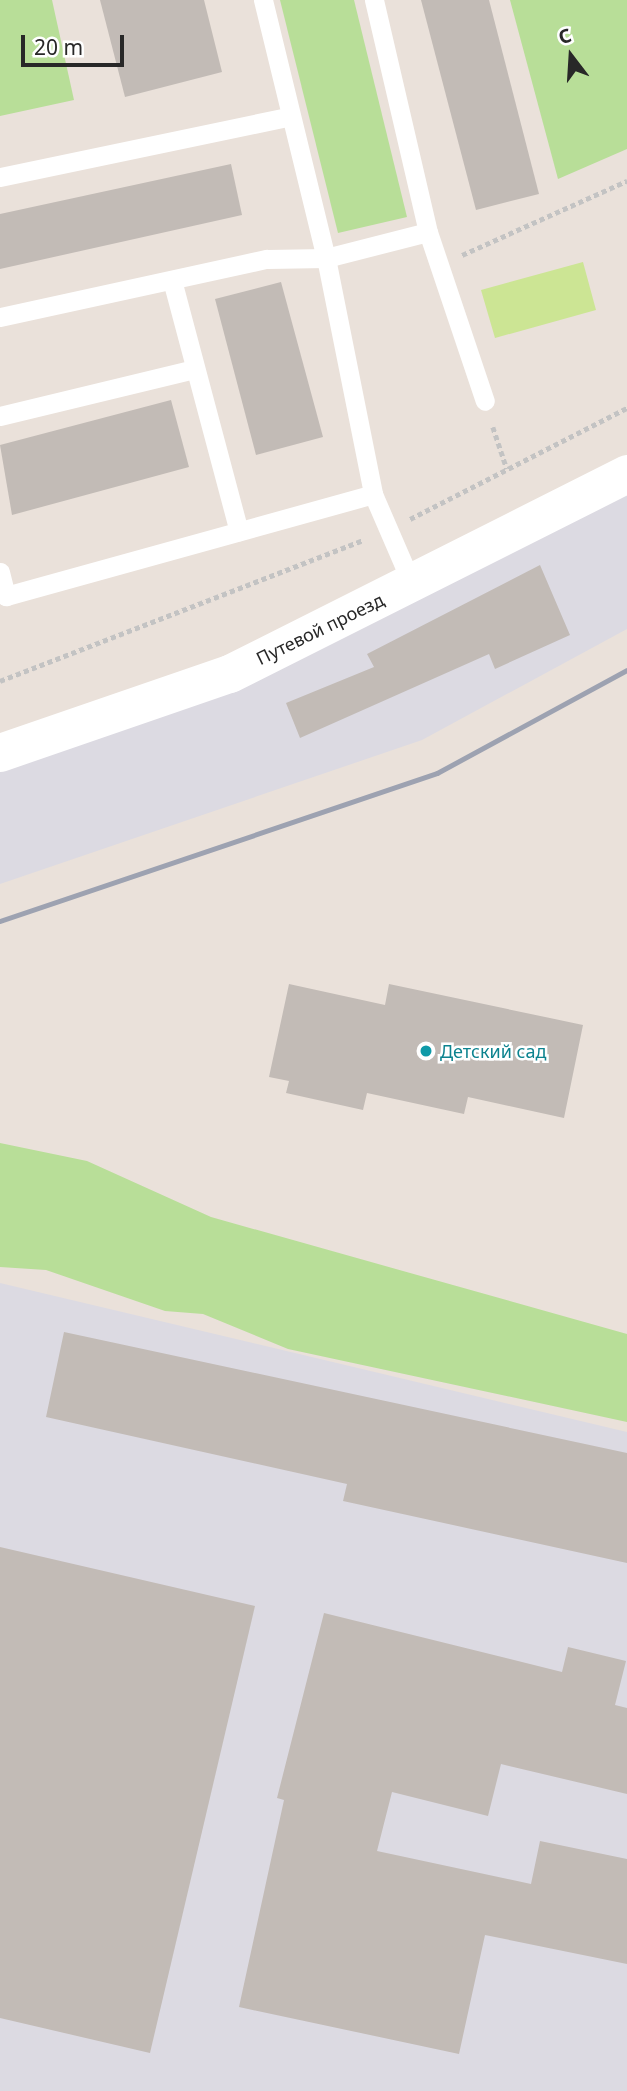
<!DOCTYPE html>
<meta charset="utf-8">
<style>
body{margin:0}
#map{position:relative;width:627px;height:2091px;overflow:hidden;background:#eae1da;font-family:"Noto Sans",sans-serif}
div>[style]{position:absolute}
[style*='--x']{left:calc(var(--x)*1px);top:calc(var(--y)*1px);width:calc(var(--w)*1px);rotate:calc(var(--a)*1deg)}
.industrial>*{inset:0;background:#dcdae2}
.green>*{inset:0;background:#b8de98}
.pitch>*{inset:0;background:#cce594}
.building>*{inset:0;background:#c2bbb6}
.path>*{height:4.5px;margin-top:-2.25px;transform-origin:0;background:repeating-linear-gradient(90deg,#c3c3c3 0 5px,transparent 0 8.5px)}
.lane>*{height:19px;margin:-9.5px;padding:0 9.5px;transform-origin:9.5px;border-radius:9.5px;background:#fff}
.secondary>*{height:38px;margin:-19px;padding:0 19px;transform-origin:19px;border-radius:19px;background:#fff}
.rail>*{height:5px;margin:-2.5px;padding:0 2.5px;transform-origin:2.5px;border-radius:2.5px;background:#9da2b1}
.dots>*{width:19px;height:19px;translate:-50% -50%;box-sizing:border-box;border:4px solid #fff;border-radius:50%}
span{translate:-50% -50%;white-space:nowrap;text-align:center;line-height:1.15;-webkit-text-stroke:5px #fff;paint-order:stroke}
.street-label{font-size:18px;color:#282828}
.culture-label{font-size:18px;color:#0d838f}
.left{translate:0 -50%;text-align:left}
.north{position:absolute;left:536px;top:21px;width:70px;height:70px;-webkit-text-stroke:5px #fff;paint-order:stroke;rotate:343deg;font-size:19px;font-weight:700;line-height:28px;text-align:center;color:#282828}
.north::after{content:'';display:block;margin:auto;width:24px;height:32px;background:#282828;clip-path:polygon(50% 0,100% 100%,50% 72%,0 100%)}
.scale{position:absolute;left:21px;top:35px;width:103px;height:32px;box-sizing:border-box;border:4px solid #282828;border-top:0;padding-left:9px;font-size:21px;line-height:24px;white-space:nowrap;color:#282828;-webkit-text-stroke:5px #fff;paint-order:stroke}
</style>
<div id="map">
<div class="industrial">
<i style="clip-path:polygon(627px 495px,627px 629px,422px 740px,0 884px,0 772px,236px 691px)"></i>
<i style="clip-path:polygon(0 1283px,627px 1432px,627px 2091px,0 2091px)"></i>
</div>
<div class="green">
<i style="clip-path:polygon(0 0,52px 0,74px 100px,0 116px)"></i>
<i style="clip-path:polygon(280px 0,354px 0,407px 217px,338px 233px)"></i>
<i style="clip-path:polygon(510px 0,627px 0,627px 149px,558px 179px)"></i>
<i style="clip-path:polygon(0 1143px,87px 1161px,211px 1217px,627px 1334px,627px 1422px,288px 1349px,203px 1314px,165px 1311px,46px 1270px,0 1267px)"></i>
</div>
<div class="pitch">
<i style="clip-path:polygon(583px 262px,596px 310px,495px 338px,481px 290px)"></i>
</div>
<div class="building">
<i style="clip-path:polygon(100px 0,204px 0,222px 72px,125px 97px)"></i>
<i style="clip-path:polygon(421px 0,489px 0,539px 194px,476px 210px)"></i>
<i style="clip-path:polygon(231px 164px,242px 215px,0 269px,0 214px)"></i>
<i style="clip-path:polygon(281px 282px,323px 437px,256px 455px,215px 299px)"></i>
<i style="clip-path:polygon(171px 400px,189px 467px,12px 515px,0 445px)"></i>
<i style="clip-path:polygon(540px 565px,570px 635px,495px 669px,489px 654px,300px 738px,286px 703px,374px 667px,367px 654px)"></i>
<i style="clip-path:polygon(289px 984px,385px 1005px,389px 984px,583px 1025px,564px 1118px,468px 1097px,464px 1114px,367px 1093px,363px 1110px,286px 1093px,289px 1081px,269px 1077px)"></i>
<i style="clip-path:polygon(64px 1332px,627px 1453px,627px 1563px,343px 1501px,347px 1484px,46px 1417px)"></i>
<i style="clip-path:polygon(0 1547px,255px 1606px,150px 2053px,0 2018px)"></i>
<i style="clip-path:polygon(324px 1613px,562px 1672px,568px 1647px,626px 1661px,615px 1705px,627px 1708px,627px 1794px,501px 1764px,488px 1816px,392px 1792px,377px 1851px,531px 1884px,540px 1841px,627px 1859px,627px 1964px,485px 1935px,459px 2054px,239px 2007px,284px 1800px,277px 1798px)"></i>
</div>
<div class="path">
<i style="--x:462;--y:255;--w:181;--a:-24.2"></i>
<i style="--x:493;--y:427;--w:44;--a:71.6"></i>
<i style="--x:410;--y:519;--w:244;--a:-27.1"></i>
<i style="--x:0;--y:681;--w:390;--a:-21.2"></i>
</div>
<div class="lane">
<i style="--x:263;--y:0;--w:266;--a:76.3"></i>
<i style="--x:326;--y:258;--w:241;--a:78.7"></i>
<i style="--x:373;--y:494;--w:98;--a:66.6"></i>
<i style="--x:374;--y:0;--w:238;--a:76.9"></i>
<i style="--x:428;--y:232;--w:178;--a:71.4"></i>
<i style="--x:0;--y:177;--w:297;--a:-11.8"></i>
<i style="--x:172;--y:280;--w:260;--a:75.1"></i>
<i style="--x:0;--y:317;--w:273;--a:-12.3"></i>
<i style="--x:267;--y:259;--w:59;--a:-1"></i>
<i style="--x:326;--y:258;--w:105;--a:-14.3"></i>
<i style="--x:0;--y:416;--w:200;--a:-13.6"></i>
<i style="--x:0;--y:572;--w:25;--a:76"></i>
<i style="--x:6;--y:596;--w:381;--a:-15.5"></i>
</div>
<div class="secondary">
<i style="--x:0;--y:753;--w:243;--a:-19"></i>
<i style="--x:230;--y:674;--w:445;--a:-26.7"></i>
</div>
<div class="rail">
<i style="--x:0;--y:921;--w:461;--a:-18.7"></i>
<i style="--x:437;--y:773;--w:216;--a:-28.5"></i>
</div>
<div class="dots">
<i style="left:426px;top:1051px;background:#0f9aa8"></i>
</div>
<div class="street-label">
<span style="left:320px;top:629px;rotate:-26deg">Путевой проезд</span>
</div>
<div class="culture-label">
<span class="left" style="left:440px;top:1051px">Детский сад</span>
</div>
<div class="north">С</div>
<div class="scale">20 m</div>
</div>
